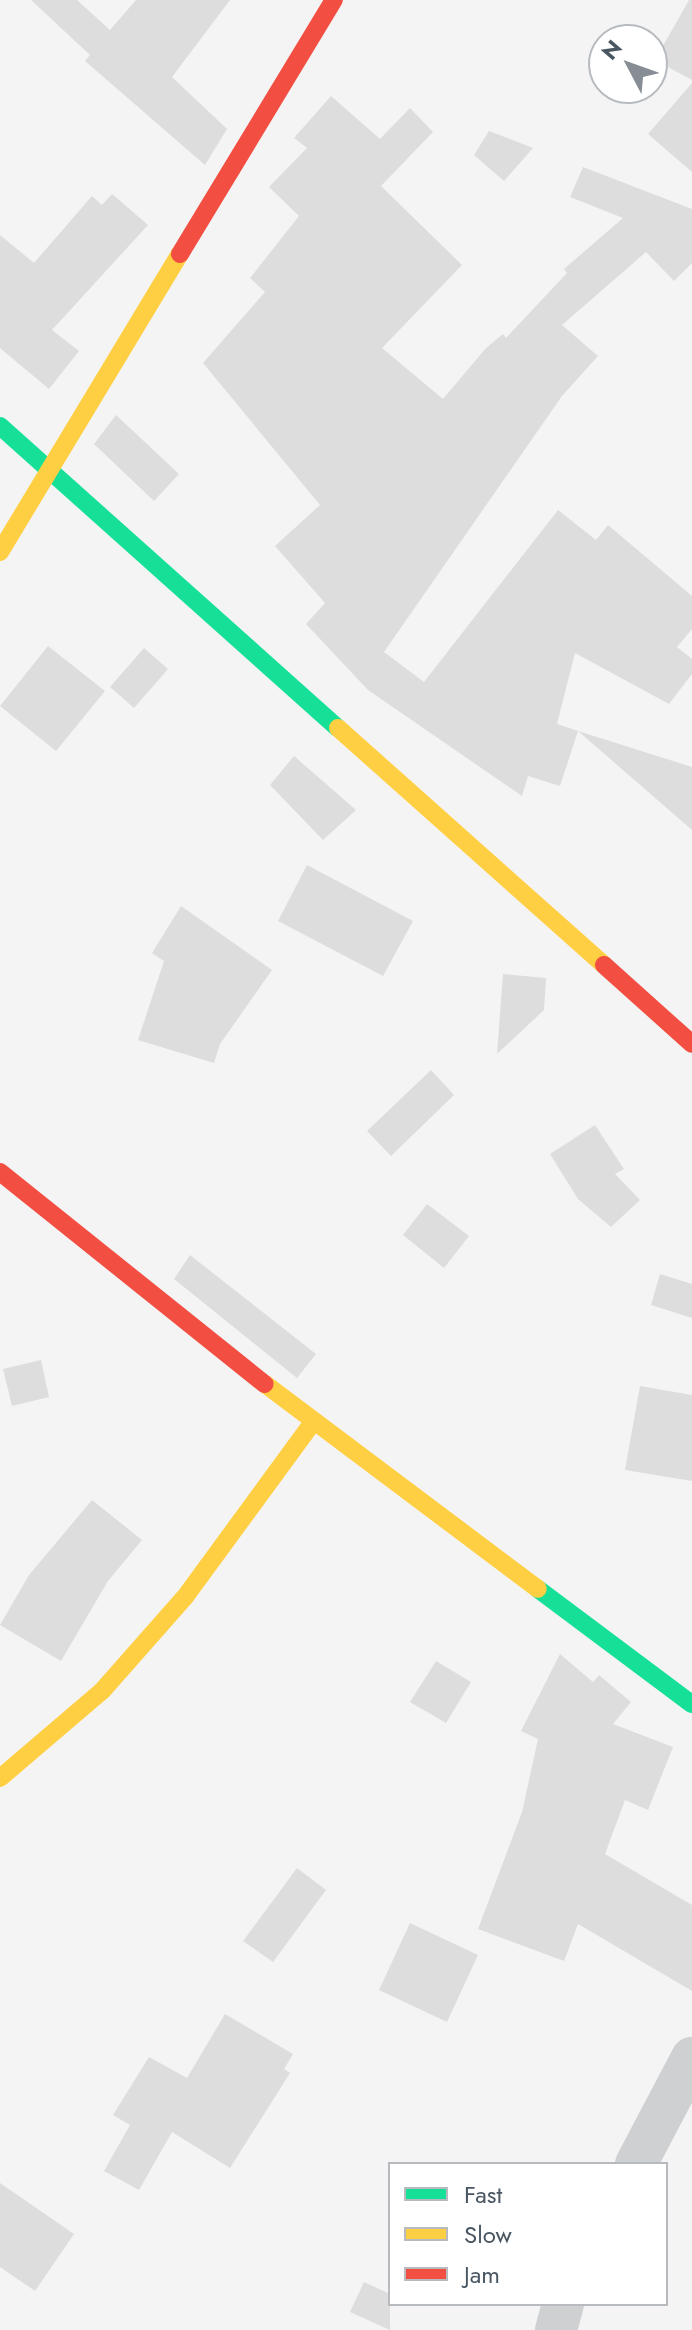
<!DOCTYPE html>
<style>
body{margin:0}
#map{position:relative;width:692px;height:2330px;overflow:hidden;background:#f4f4f4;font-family:Jost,sans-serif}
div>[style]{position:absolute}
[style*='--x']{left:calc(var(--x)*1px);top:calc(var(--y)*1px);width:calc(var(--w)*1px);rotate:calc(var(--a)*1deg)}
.building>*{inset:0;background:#ddddde}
.street>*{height:42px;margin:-21px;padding:0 21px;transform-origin:21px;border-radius:21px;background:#ced0d2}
.fast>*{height:18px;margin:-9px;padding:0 9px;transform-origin:9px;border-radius:9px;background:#16e098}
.slow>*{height:18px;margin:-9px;padding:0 9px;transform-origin:9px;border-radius:9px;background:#ffcf43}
.jam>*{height:18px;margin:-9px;padding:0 9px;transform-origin:9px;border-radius:9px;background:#f24e42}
span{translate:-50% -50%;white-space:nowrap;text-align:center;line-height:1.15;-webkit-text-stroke:6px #fff;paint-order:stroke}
.legend{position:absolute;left:388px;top:2162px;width:280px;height:144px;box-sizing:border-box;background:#fff;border:2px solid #b7bbc0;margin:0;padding:10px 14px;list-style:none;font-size:24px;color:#4a5661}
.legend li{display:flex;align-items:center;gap:16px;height:40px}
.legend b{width:40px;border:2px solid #b7bbc0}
.north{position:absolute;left:588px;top:24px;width:80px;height:80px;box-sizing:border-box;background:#fff;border:2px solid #b7bbc0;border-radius:50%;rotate:311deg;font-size:22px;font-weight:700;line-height:32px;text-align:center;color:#4a5661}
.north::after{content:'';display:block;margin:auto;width:28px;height:36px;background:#868d94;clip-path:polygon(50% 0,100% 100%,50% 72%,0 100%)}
</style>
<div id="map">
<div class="building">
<i style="clip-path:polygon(31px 0,77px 0,110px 30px,136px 0,230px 0,172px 77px,227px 129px,205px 165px,85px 61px,90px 55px)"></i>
<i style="clip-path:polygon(689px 0,692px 0,692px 80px,655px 60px)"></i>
<i style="clip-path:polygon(692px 83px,692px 172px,648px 134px)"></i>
<i style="clip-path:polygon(331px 96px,380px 139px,410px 108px,433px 132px,381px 186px,462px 265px,382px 348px,443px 399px,486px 348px,503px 334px,506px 338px,567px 273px,564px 269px,623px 218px,570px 197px,583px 167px,692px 209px,692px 263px,674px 281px,646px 252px,562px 325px,598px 356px,562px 396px,384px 652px,424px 682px,558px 510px,596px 540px,608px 525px,692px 596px,692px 629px,677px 647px,692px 659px,692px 674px,669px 704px,575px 653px,557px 724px,578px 731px,560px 786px,528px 776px,522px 796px,368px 690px,306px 624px,325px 603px,275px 546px,320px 505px,203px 363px,265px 292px,250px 278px,299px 216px,269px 187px,307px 148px,294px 138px)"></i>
<i style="clip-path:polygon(489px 131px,533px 148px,504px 181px,474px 155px)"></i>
<i style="clip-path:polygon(112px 194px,148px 225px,52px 330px,79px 351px,49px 389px,0 348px,0 235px,34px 263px,92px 196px,102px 205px)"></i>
<i style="clip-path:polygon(116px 415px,179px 474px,154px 501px,94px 444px)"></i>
<i style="clip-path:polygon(48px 646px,105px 691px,56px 751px,0 706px)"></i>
<i style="clip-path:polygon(144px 648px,168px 669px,134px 708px,110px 687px)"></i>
<i style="clip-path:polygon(578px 731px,692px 767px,692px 830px)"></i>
<i style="clip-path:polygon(294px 756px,356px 810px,323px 840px,270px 785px)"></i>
<i style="clip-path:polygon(307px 865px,413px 921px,383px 976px,278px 921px)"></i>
<i style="clip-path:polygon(181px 906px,272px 970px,220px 1044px,214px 1063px,138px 1040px,164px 961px,152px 953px)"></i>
<i style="clip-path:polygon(503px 974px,546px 978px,544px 1010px,497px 1054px)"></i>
<i style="clip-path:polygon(431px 1070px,454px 1095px,391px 1156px,367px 1131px)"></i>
<i style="clip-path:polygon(595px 1125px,624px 1169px,615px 1174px,640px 1200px,611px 1227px,578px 1199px,550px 1154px)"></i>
<i style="clip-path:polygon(427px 1204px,469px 1236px,444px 1268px,403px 1235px)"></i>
<i style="clip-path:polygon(190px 1255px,316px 1354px,297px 1378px,174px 1279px)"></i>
<i style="clip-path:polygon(660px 1274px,692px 1284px,692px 1318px,651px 1305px)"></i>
<i style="clip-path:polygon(41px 1360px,49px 1397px,12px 1406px,3px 1369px)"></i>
<i style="clip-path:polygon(640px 1386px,692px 1395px,692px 1481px,625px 1470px)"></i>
<i style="clip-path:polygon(92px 1500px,142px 1540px,108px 1581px,61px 1661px,0 1625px,29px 1575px)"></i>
<i style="clip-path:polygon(560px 1654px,593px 1682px,599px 1675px,631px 1702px,613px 1724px,673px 1747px,648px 1810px,625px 1800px,605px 1854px,692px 1905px,692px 1991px,578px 1924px,564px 1961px,478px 1929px,522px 1812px,538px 1739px,521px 1731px)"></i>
<i style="clip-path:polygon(436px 1661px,471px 1682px,446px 1723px,410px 1702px)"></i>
<i style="clip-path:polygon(297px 1868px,326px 1890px,273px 1962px,243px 1941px)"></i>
<i style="clip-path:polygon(410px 1923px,478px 1955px,447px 2022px,379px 1990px)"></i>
<i style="clip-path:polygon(225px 2014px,293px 2054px,284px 2069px,290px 2073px,230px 2168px,172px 2132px,139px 2190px,104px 2171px,130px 2125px,113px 2115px,149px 2057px,187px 2078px)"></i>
<i style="clip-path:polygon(0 2183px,74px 2234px,35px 2291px,0 2267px)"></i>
<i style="clip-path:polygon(364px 2282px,390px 2294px,390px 2330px,350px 2312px)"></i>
</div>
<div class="street">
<i style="--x:636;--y:2164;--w:120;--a:-62.2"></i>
<i style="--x:556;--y:2330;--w:27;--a:-75"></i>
</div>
<div class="fast">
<i style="--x:0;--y:426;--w:453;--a:41.8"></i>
<i style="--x:538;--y:1589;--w:192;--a:36.8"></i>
</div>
<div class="slow">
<i style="--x:0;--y:552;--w:348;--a:-58.9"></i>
<i style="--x:338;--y:728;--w:356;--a:41.7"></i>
<i style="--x:265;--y:1384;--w:341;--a:36.9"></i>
<i style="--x:0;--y:1778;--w:134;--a:-40.5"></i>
<i style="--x:102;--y:1691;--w:125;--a:-48.6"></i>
<i style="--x:185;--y:1597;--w:217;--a:-53.8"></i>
</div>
<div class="jam">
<i style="--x:180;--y:254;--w:297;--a:-58.8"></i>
<i style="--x:604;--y:965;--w:118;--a:41.9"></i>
<i style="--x:0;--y:1172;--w:339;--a:38.7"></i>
</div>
<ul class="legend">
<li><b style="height:10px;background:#16e098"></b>Fast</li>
<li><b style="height:10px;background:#ffcf43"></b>Slow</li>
<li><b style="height:10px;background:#f24e42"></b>Jam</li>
</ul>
<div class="north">N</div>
</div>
